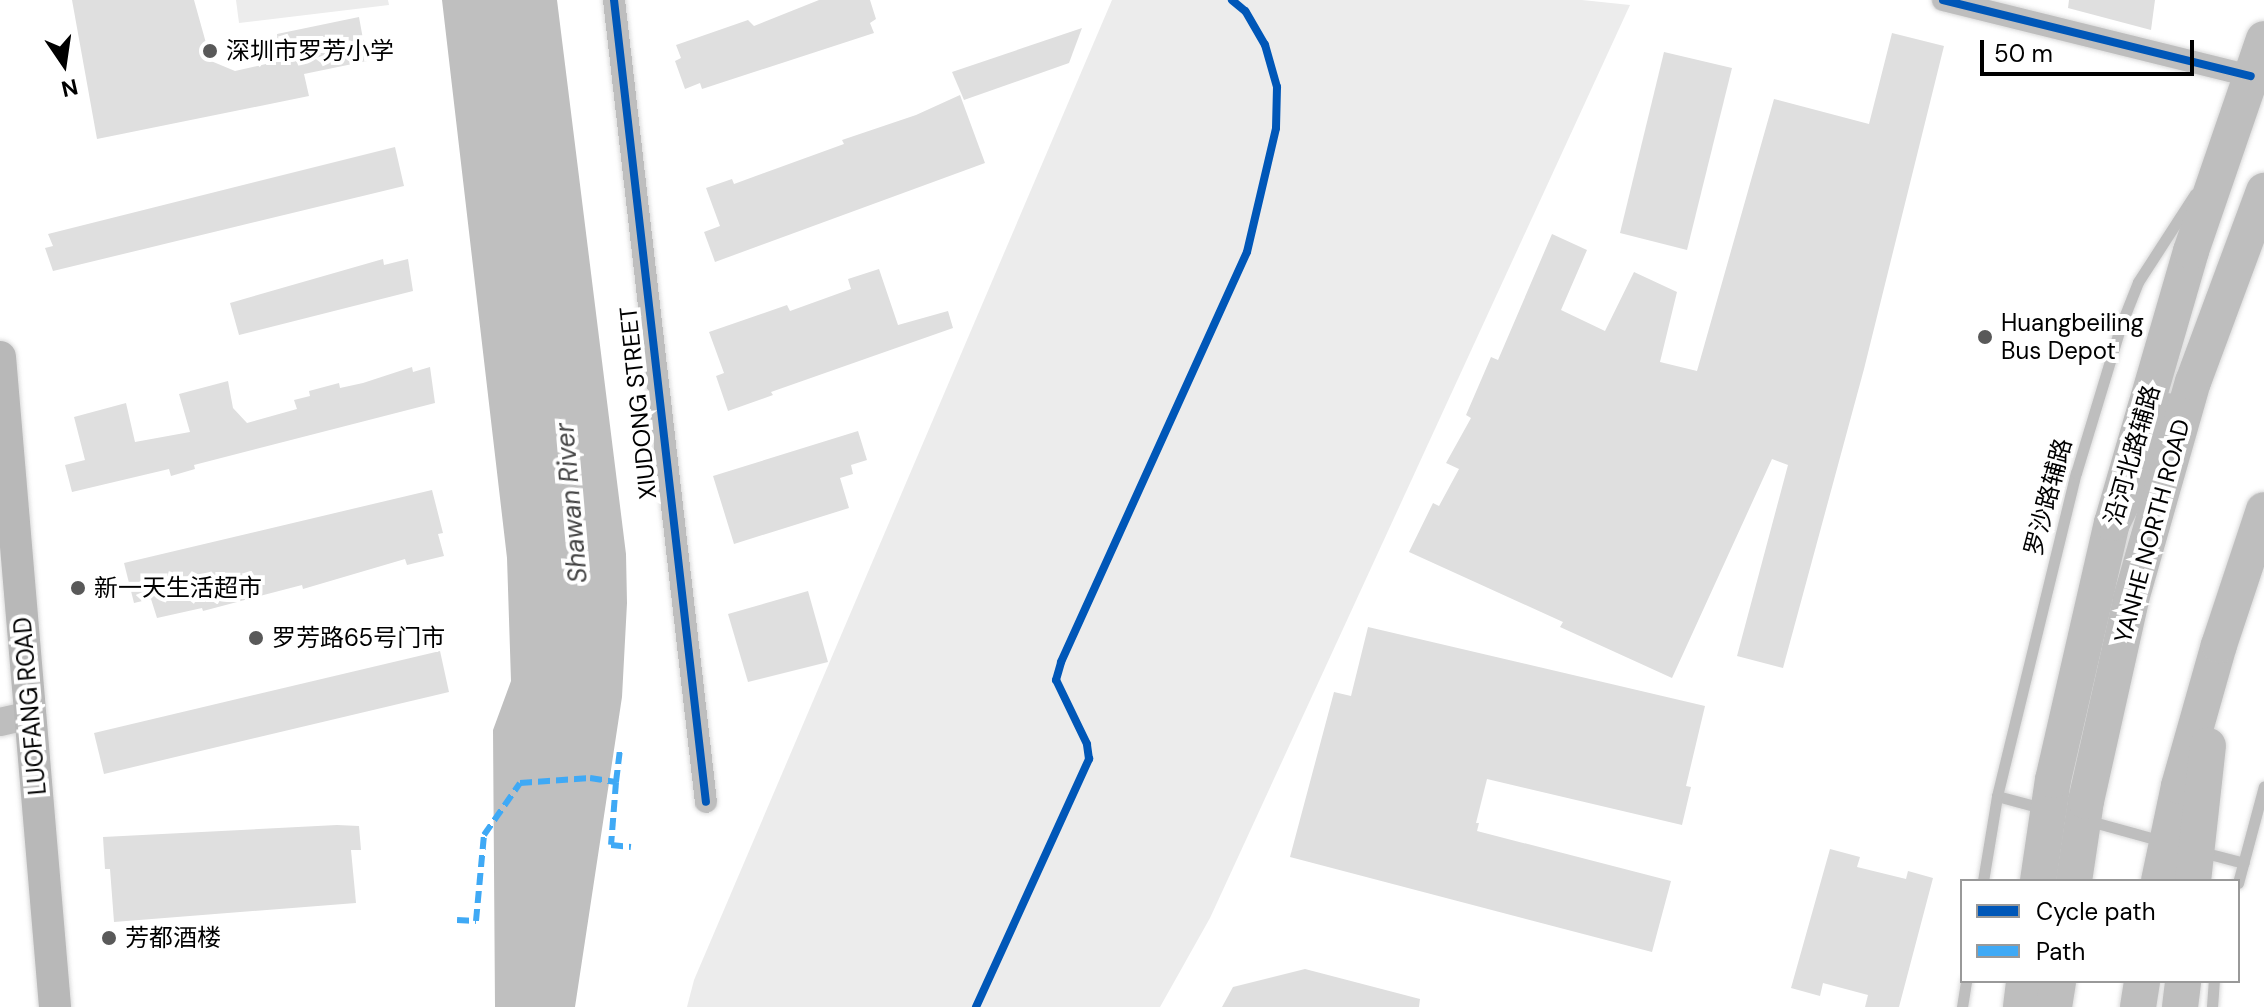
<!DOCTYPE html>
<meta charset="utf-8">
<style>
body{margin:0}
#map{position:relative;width:2264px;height:1007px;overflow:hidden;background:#fff;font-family:"DM Sans","Noto Sans SC",sans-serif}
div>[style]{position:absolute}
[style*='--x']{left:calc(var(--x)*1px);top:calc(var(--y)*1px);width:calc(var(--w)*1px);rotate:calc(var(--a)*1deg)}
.green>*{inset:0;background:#ececec}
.water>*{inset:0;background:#bfbfbf}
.building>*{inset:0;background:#dfdfdf}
.roads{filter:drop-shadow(0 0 2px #dbdbdb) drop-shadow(0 0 2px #dbdbdb)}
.service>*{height:11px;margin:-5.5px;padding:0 5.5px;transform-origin:5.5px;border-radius:5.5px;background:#bebebe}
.minor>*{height:22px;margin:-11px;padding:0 11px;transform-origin:11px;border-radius:11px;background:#bebebe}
.tertiary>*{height:28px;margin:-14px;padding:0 14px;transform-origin:14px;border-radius:14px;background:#bebebe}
.secondary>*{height:32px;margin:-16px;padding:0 16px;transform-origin:16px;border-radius:16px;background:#b8b8b8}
.primary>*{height:36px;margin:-18px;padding:0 18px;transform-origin:18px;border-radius:18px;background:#bebebe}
.trunk>*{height:36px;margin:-18px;padding:0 18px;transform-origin:18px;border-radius:18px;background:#bebebe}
.quiet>*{height:6px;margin-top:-3px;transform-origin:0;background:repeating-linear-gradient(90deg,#3fa9f5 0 12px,transparent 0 18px)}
.cycleway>*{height:8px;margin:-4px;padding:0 4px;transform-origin:4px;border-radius:4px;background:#0057b8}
.dots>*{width:22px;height:22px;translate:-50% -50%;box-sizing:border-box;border:4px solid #fff;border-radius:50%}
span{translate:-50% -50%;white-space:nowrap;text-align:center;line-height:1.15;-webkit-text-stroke:8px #fff;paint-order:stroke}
.poi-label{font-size:24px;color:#000}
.left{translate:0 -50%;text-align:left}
.street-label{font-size:24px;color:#000}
.water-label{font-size:26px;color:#444;font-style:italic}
.legend{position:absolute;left:1960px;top:879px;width:280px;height:104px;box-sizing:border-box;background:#fff;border:2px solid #999;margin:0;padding:10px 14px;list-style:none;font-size:24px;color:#000}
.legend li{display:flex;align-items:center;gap:16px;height:40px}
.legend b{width:40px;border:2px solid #999}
.north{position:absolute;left:24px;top:24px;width:80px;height:80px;-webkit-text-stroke:6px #fff;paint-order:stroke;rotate:167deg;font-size:22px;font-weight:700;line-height:32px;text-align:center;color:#000}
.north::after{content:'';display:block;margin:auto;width:28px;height:36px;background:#000;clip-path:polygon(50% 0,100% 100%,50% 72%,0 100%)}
.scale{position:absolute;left:1980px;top:40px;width:214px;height:36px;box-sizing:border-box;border:4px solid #000;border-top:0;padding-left:10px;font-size:24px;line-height:28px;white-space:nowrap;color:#000;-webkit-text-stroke:6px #fff;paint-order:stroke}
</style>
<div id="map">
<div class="green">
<i style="clip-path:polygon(236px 0,388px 0,389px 5px,239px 23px)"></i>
<i style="clip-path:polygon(1112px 0,1582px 0,1630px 5px,1210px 918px,1160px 1007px,687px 1007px,694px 980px)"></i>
</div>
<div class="water">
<i style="clip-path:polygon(442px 0,557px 0,626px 554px,627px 603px,622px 697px,575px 1007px,495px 1007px,493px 730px,511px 681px,507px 558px)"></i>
</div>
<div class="building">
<i style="clip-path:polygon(72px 0,194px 0,211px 61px,235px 71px,279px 61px,277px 34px,359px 17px,367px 61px,304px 74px,309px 96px,97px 139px)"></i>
<i style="clip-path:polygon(819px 0,870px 0,876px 19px,870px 23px,874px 33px,702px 89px,700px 83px,685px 89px,675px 61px,681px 58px,676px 45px,748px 20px,754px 26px)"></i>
<i style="clip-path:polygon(2069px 0,2155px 0,2151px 30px,2068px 8px)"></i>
<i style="clip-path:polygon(1082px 28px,1069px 63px,964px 100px,952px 72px)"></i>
<i style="clip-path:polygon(1892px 33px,1944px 46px,1864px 369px,1783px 668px,1737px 656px,1788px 465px,1772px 459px,1672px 678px,1560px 627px,1563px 622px,1409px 552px,1433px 503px,1439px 506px,1459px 469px,1446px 463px,1471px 418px,1466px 415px,1491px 357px,1498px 360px,1552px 234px,1587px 250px,1561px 310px,1605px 331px,1634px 272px,1677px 292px,1660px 362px,1697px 371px,1774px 99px,1869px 124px)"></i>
<i style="clip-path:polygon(1664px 52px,1732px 68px,1687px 250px,1620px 233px)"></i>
<i style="clip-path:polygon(960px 95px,985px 163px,715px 262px,704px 232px,720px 226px,706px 188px,732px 179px,734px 184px,844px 144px,842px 140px,916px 115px)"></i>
<i style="clip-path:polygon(395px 147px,404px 186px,53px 271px,45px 248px,53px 246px,48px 234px)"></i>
<i style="clip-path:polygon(383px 259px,384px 265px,408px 259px,413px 291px,239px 335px,230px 303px)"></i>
<i style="clip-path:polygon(879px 269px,898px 325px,948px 311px,953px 328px,771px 392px,773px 395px,728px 411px,716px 376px,724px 373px,709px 332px,787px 305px,790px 311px,851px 289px,848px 279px)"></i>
<i style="clip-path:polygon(412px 367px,413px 372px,430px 367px,435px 403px,194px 465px,195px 469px,171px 476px,169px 469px,72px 492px,65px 465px,85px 460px,74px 417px,126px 403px,135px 442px,190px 432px,179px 394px,228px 381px,233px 408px,247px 423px,297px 409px,294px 400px,310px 396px,309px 391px,339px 383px,340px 388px,363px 383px)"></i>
<i style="clip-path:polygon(858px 431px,867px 460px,851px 465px,853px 474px,840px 478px,849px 508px,734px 544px,713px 476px)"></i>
<i style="clip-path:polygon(432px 490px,443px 533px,438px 534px,444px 556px,407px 565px,405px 559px,303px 589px,302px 585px,203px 611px,202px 608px,157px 618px,151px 599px,134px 603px,124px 563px)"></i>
<i style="clip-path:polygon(808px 591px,828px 662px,748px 682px,728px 614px)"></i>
<i style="clip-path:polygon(1368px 627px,1705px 706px,1686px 786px,1691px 787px,1682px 825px,1487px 779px,1476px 823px,1479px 823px,1477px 831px,1671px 881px,1652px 952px,1290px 857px,1334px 692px,1351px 696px)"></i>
<i style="clip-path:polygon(440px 651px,449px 692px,104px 774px,94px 733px)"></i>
<i style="clip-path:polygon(337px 825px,359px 826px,361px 850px,351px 850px,356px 903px,114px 922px,110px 869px,105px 869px,103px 837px)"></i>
<i style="clip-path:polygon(1830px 849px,1860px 857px,1857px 867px,1906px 879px,1908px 871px,1933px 878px,1899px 1007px,1865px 1007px,1868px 995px,1823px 983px,1820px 996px,1791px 988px)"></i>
<i style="clip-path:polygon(1305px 969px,1420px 999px,1419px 1007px,1222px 1007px,1233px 987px)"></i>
</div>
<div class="roads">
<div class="service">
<i style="--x:1997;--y:796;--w:47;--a:14.9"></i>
<i style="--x:2086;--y:820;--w:79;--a:15.4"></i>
<i style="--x:2202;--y:852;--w:43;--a:14.7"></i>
<i style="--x:1983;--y:881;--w:86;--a:-80.6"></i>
<i style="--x:1997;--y:796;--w:333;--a:-76.3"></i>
<i style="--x:2076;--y:473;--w:155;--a:-73.1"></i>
<i style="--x:2121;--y:325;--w:46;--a:-68.4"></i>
<i style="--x:2138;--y:282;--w:105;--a:-57.1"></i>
<i style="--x:2238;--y:883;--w:100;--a:-75"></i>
<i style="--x:1962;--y:1007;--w:26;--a:-81"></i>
<i style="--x:2212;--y:1007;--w:26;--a:-86"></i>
</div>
<div class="minor">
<i style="--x:614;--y:0;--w:807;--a:83.46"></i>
<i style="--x:1943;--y:0;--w:317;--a:13.9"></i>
</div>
<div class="tertiary">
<i style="--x:0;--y:722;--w:31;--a:-13"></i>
</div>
<div class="secondary">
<i style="--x:0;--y:357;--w:652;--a:85.16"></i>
</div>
<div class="primary">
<i style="--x:2038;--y:881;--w:102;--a:-81.6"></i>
<i style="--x:2053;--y:780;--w:264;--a:-77.1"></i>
<i style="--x:2112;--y:523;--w:283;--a:-73.8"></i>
<i style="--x:2191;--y:251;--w:224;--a:-71"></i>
<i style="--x:2021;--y:1007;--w:26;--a:-83"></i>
</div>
<div class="trunk">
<i style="--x:2112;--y:523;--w:125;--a:-63.4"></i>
<i style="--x:2074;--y:881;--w:81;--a:-81.5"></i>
<i style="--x:2086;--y:801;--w:207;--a:-77.4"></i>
<i style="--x:2131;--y:599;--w:226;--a:-74.1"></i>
<i style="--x:2193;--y:382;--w:204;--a:-69.6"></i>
<i style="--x:2159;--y:881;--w:97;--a:-78.1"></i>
<i style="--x:2179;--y:786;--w:147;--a:-74.2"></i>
<i style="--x:2219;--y:645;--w:142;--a:-71.6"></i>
<i style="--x:2193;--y:881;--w:136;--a:-83.7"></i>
<i style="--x:2054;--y:1007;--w:26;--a:-81"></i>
<i style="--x:2138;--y:1007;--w:26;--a:-81"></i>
<i style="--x:2180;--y:1007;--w:26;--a:-83"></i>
</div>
</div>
<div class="quiet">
<i style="--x:616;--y:782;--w:63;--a:94.5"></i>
<i style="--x:611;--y:845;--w:20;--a:6"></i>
<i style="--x:457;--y:920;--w:19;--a:3"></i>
<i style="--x:476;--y:921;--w:86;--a:-84.7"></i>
<i style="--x:484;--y:835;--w:63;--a:-55.3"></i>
<i style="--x:520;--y:783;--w:70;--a:-4.1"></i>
<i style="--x:590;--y:778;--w:26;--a:9"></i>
<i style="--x:616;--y:782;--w:34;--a:-83"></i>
</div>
<div class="cycleway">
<i style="--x:614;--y:0;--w:807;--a:83.46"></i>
<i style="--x:1943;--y:0;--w:317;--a:13.9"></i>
<i style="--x:976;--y:1007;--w:273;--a:-65.5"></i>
<i style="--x:1089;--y:759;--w:15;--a:-98"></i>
<i style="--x:1087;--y:744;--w:71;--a:-115.8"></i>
<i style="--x:1056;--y:680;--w:19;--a:-74"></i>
<i style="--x:1061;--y:662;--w:450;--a:-65.6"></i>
<i style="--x:1247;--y:252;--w:127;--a:-76.8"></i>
<i style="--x:1276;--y:128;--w:41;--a:-88.6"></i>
<i style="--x:1277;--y:87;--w:44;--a:-105.9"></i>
<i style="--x:1265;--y:45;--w:39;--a:-120"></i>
<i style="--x:1245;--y:11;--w:17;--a:-140"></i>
</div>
<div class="dots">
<i style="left:210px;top:51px;background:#595959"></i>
<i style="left:1985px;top:337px;background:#595959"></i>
<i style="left:78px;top:588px;background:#595959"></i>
<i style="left:256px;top:638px;background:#595959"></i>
<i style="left:109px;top:938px;background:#595959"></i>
</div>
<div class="poi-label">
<span class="left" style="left:226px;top:51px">深圳市罗芳小学</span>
<span class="left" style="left:2001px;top:337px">Huangbeiling<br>Bus Depot</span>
<span class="left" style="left:94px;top:588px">新一天生活超市</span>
<span class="left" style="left:272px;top:638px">罗芳路65号门市</span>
<span class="left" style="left:125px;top:938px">芳都酒楼</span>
</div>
<div class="street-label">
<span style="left:638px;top:403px;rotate:-96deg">XIUDONG STREET</span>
<span style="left:2132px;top:455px;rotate:-74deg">沿河北路辅路</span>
<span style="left:2048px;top:497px;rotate:-75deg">罗沙路辅路</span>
<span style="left:2152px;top:531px;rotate:-75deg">YANHE NORTH ROAD</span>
<span style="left:30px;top:706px;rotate:-95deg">LUOFANG ROAD</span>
</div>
<div class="water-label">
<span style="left:572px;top:503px;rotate:-95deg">Shawan River</span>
</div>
<ul class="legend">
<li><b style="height:10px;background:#0057b8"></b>Cycle path</li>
<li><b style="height:10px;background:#3fa9f5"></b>Path</li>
</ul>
<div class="north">N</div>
<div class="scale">50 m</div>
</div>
